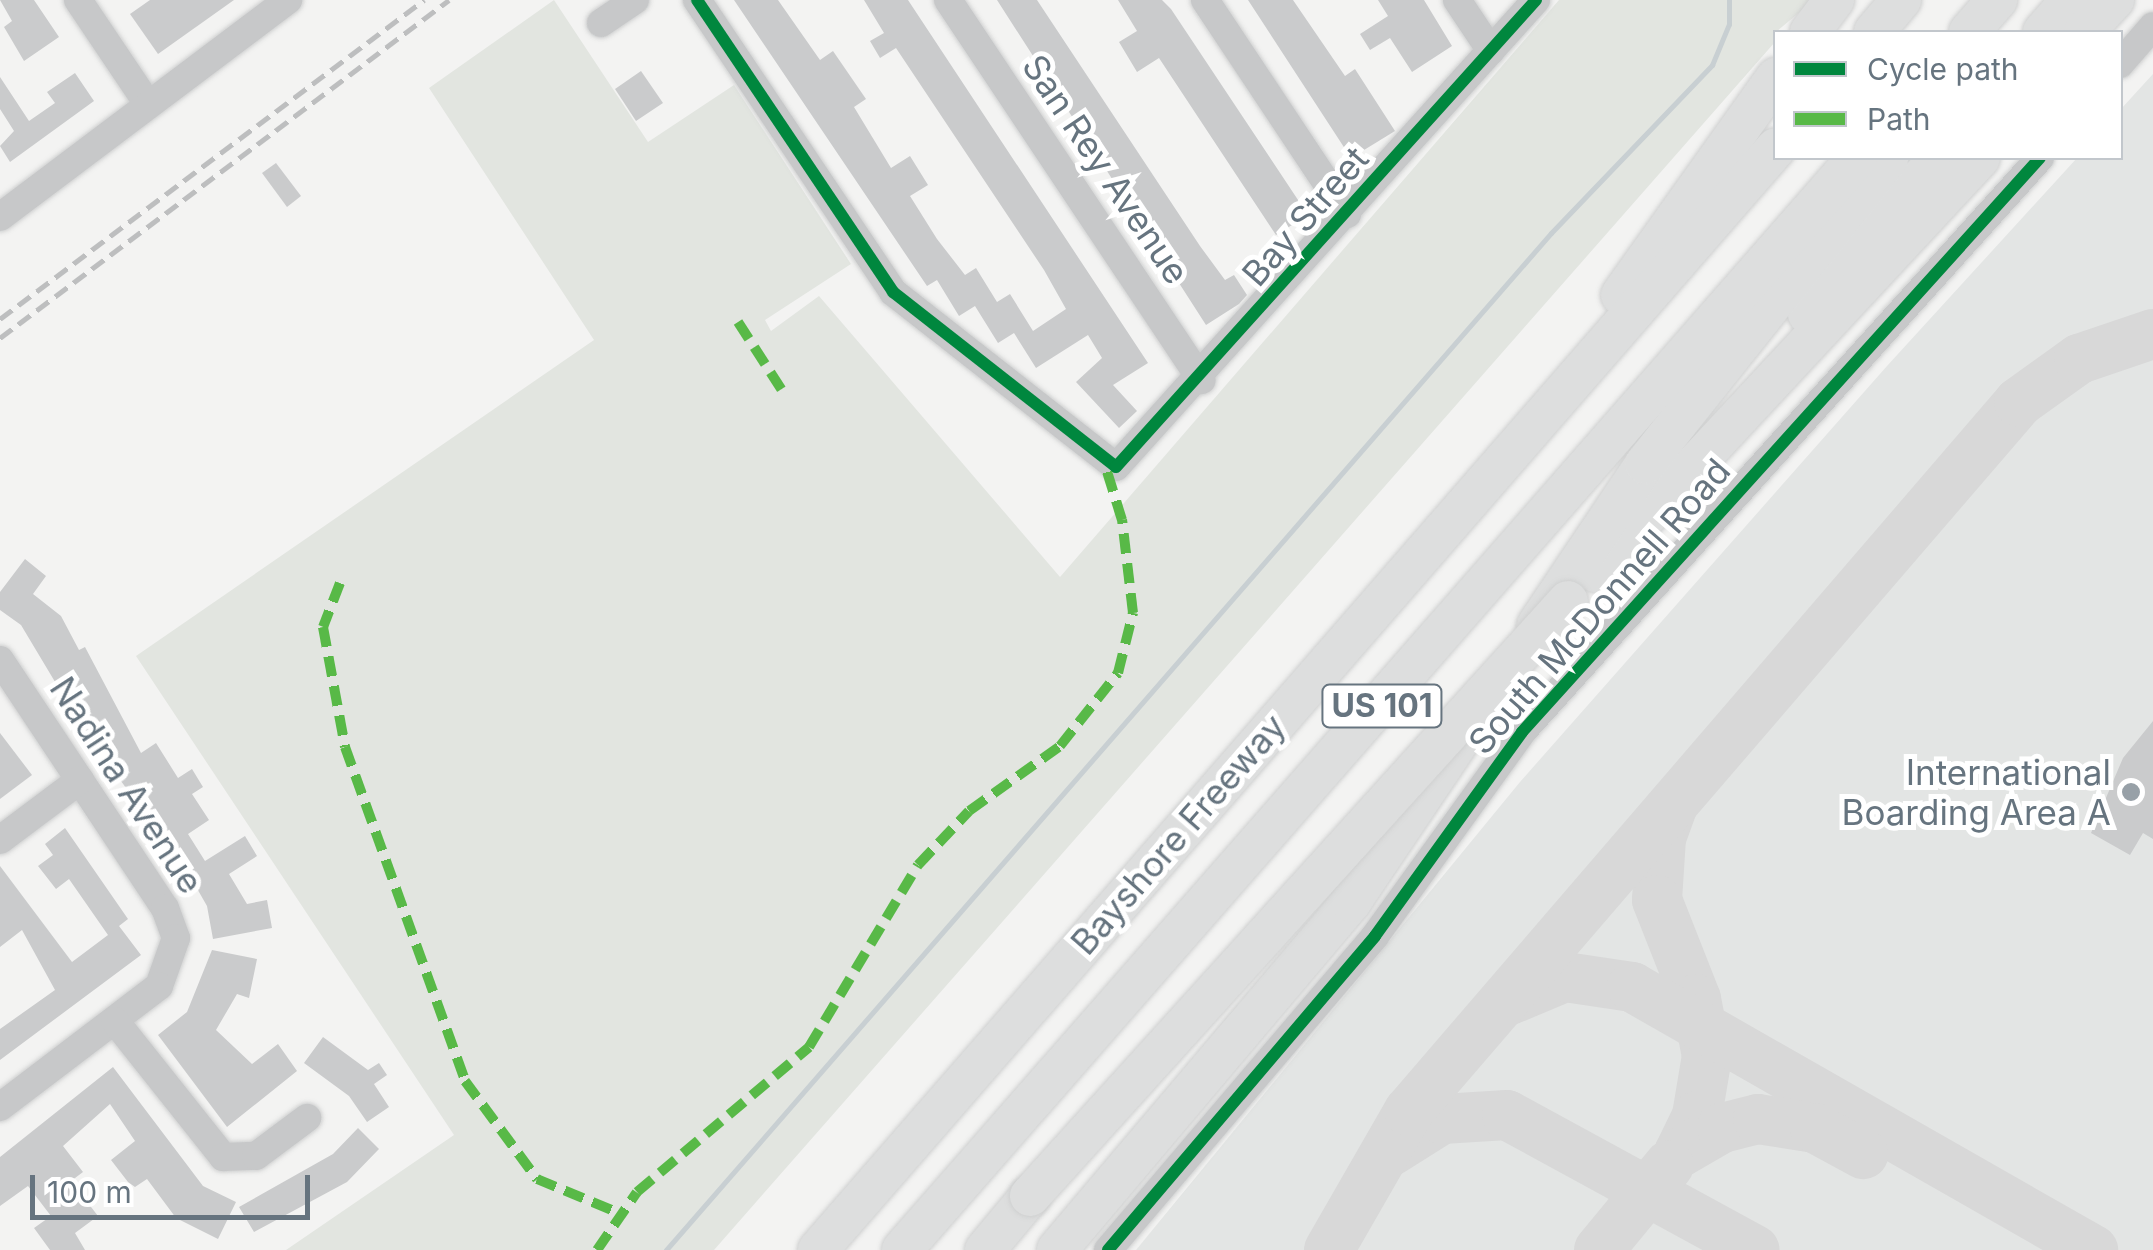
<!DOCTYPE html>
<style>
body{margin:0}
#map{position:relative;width:2153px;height:1250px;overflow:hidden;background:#f3f3f2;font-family:Inter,sans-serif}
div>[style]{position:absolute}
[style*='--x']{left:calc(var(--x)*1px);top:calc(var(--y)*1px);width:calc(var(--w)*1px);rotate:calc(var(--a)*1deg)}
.built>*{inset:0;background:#e3e5e4}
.green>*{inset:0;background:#e2e5e0}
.stream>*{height:5px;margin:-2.5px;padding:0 2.5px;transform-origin:2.5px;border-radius:2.5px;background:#c8cfd2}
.taxiway>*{height:50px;margin:-25px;padding:0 25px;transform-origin:25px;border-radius:25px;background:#d8d8d8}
.building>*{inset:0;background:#cacbcc}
.roads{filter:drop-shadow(0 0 2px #cfd0d0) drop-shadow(0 0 2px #cfd0d0)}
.minor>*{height:28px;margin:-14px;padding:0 14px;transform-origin:14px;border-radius:14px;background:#c7c8c9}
.highway>*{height:40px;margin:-20px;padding:0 20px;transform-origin:20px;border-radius:20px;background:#dddede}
.rail>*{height:5px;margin-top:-2.5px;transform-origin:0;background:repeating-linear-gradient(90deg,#bdbebf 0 15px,transparent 0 23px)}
.bridges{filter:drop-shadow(0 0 2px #cfd0d0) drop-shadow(0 0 2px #cfd0d0)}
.highway-bridge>*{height:40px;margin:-20px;padding:0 20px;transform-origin:20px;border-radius:20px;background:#dddede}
.quiet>*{height:10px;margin-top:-5px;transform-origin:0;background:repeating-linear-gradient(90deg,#58b947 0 20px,transparent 0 30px)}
.cycleway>*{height:12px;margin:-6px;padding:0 6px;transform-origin:6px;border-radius:6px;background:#00873e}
.dots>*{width:28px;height:28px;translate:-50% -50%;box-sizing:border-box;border:5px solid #fff;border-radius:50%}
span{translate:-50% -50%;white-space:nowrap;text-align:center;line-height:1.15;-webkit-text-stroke:10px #fff;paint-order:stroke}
.shield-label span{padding:2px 8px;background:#fff;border:2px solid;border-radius:8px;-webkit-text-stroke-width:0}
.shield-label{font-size:32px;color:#66747f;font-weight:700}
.street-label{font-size:35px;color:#66747f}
.poi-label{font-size:35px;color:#66747f}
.right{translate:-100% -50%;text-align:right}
.legend{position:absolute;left:1773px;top:30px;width:350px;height:130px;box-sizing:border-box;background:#fff;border:2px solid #c2c7cc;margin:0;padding:12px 18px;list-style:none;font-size:30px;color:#66747f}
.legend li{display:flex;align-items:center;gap:20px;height:50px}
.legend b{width:50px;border:2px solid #c2c7cc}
.scale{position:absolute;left:30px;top:1175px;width:280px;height:45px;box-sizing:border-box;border:5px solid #66747f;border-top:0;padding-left:12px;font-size:30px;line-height:35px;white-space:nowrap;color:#66747f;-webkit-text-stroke:8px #fff;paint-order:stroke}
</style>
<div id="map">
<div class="built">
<i style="clip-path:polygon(2153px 74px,2153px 1250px,1136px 1250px,1520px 782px,1887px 366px,2077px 158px,2120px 158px,2121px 109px)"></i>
</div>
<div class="green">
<i style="clip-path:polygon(554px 0,648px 142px,734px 85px,851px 264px,765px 320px,771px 331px,819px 296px,1060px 577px,1559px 0,1814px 0,1776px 32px,1775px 42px,714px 1250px,286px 1250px,454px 1135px,136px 656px,594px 340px,429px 88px)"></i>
</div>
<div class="stream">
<i style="--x:666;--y:1250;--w:1348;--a:-48.97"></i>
<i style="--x:1551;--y:233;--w:233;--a:-46.2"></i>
<i style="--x:1712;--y:65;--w:44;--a:-67.5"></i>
<i style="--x:1729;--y:24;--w:24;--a:-90"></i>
</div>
<div class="taxiway">
<i style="--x:1673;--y:805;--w:35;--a:110"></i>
<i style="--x:1661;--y:838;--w:62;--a:93.7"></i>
<i style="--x:1657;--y:900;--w:106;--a:68.5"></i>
<i style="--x:1696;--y:999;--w:58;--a:79.1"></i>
<i style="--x:1707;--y:1056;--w:61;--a:99.5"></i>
<i style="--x:1697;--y:1116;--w:41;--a:115.9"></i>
<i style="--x:1505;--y:1002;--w:65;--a:-22.6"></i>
<i style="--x:1565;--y:977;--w:68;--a:8.5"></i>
<i style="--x:1632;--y:987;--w:531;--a:29.7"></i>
<i style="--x:1391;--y:1151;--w:60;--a:-32.1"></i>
<i style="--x:1442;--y:1119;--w:65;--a:-3.5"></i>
<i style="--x:1507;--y:1115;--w:282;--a:28.6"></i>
<i style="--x:1679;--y:1153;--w:50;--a:-30.2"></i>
<i style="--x:1722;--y:1128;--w:37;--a:-14"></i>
<i style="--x:1758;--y:1119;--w:58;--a:9"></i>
<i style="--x:1815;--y:1128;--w:55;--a:28.4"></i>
<i style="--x:1329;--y:1250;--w:160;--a:-60.1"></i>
<i style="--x:1409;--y:1111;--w:935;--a:-49.29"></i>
<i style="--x:2019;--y:402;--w:74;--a:-35.6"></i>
<i style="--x:2079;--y:359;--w:78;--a:-18.7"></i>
<i style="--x:1599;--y:1250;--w:110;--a:-50.5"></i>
</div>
<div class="building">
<i style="clip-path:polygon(0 0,34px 0,59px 37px,24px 61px,4px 27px,12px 21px)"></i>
<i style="clip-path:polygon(150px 0,234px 0,158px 54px,130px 14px)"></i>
<i style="clip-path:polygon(734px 0,778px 0,820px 60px,833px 51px,866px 99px,854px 107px,891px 168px,910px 156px,928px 185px,910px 196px,937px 239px,965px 275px,976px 268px,997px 302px,1010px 294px,1033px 331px,1066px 309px,1044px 270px,896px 48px,880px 58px,870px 41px,884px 33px,864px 0,908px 0,1148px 363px,1113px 385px,1137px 411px,1119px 428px,1076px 382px,1102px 358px,1088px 335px,1036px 368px,1014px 333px,998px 343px,975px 306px,959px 316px,937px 280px,927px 286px)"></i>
<i style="clip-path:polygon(997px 0,1037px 0,1200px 246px,1225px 280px,1234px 275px,1247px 295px,1239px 304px,1206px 325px)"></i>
<i style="clip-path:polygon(1118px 0,1162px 0,1171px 9px,1308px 215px,1276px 235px,1159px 58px,1137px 72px,1119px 42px,1137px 31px)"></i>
<i style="clip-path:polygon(1248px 0,1293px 0,1345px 76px,1355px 69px,1395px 131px,1351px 158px)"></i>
<i style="clip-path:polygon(1378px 0,1424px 0,1452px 46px,1412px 72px,1390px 38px,1370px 50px,1360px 34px,1388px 16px)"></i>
<i style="clip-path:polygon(641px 71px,663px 103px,636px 121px,615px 89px)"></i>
<i style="clip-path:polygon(75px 73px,94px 101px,10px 162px,0 146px,14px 131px,0 109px,0 77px,29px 121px,55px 103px,47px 92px)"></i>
<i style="clip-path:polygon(276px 163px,301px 196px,287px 207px,262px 173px)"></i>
<i style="clip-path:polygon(25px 559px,46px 576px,33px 594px,61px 616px,79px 650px,85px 647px,141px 753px,156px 743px,178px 778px,192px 769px,203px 787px,192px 794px,209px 820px,188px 834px,205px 861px,245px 836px,257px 856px,229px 874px,247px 904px,267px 900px,272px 928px,213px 939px,207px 906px,187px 871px,85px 732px,21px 625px,0 610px,0 592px)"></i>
<i style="clip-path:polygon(2153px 721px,2153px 839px,2143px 833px,2130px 855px,2091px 833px,2123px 758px)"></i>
<i style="clip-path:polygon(0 733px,32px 775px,0 799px)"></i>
<i style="clip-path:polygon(65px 828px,128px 919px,119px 926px,141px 955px,0 1060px,0 1029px,55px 990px,22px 930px,0 947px,0 866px,72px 962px,108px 935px,69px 879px,56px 889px,38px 866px,53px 855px,45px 844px)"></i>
<i style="clip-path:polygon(212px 950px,257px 959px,249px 998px,237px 994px,216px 1030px,252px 1064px,278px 1044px,297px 1071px,227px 1127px,158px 1035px,187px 1012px)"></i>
<i style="clip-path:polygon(323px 1037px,368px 1070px,379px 1063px,387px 1075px,374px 1084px,389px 1107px,367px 1122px,349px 1096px,304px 1063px)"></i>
<i style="clip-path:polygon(113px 1067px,203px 1186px,236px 1202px,218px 1239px,176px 1218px,147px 1179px,135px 1187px,128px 1182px,111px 1160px,135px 1141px,110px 1104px,63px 1146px,83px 1172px,71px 1181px,98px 1216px,75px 1233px,85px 1250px,50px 1250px,34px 1228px,51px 1216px,28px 1186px,0 1206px,0 1157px)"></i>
<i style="clip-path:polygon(358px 1128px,379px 1149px,347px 1182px,254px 1232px,239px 1207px,333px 1154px)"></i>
</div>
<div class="roads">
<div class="minor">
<i style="--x:78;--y:0;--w:125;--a:56.1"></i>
<i style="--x:697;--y:0;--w:352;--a:56.1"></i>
<i style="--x:893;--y:292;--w:283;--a:38.1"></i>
<i style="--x:1116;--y:467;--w:628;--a:-48.03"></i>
<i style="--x:948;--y:0;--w:457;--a:56.3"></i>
<i style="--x:1205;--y:0;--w:257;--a:56.4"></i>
<i style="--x:1457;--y:0;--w:61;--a:56.3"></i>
<i style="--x:601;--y:23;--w:41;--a:-34.1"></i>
<i style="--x:2120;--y:64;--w:50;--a:-49"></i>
<i style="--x:0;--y:217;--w:361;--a:-37"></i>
<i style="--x:0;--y:660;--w:298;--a:56.4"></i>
<i style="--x:165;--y:908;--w:32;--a:70"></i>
<i style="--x:176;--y:938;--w:51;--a:109.5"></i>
<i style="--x:159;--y:986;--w:200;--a:142.7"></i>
<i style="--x:0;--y:840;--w:100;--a:-36.9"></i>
<i style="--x:115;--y:1021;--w:174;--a:51.5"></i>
<i style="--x:223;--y:1157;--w:33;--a:-2"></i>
<i style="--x:256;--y:1156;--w:64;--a:-36.7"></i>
<i style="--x:1108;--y:1250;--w:412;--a:-49.6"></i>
<i style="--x:1375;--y:936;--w:251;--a:-54.2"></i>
<i style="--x:1522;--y:732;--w:773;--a:-47.94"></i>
</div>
<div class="highway">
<i style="--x:1810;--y:32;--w:40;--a:-53"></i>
<i style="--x:1874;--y:32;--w:42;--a:-49.8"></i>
<i style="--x:1969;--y:32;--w:43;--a:-48.8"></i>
<i style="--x:2043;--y:32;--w:43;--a:-48.8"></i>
<i style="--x:2084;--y:32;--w:44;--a:-46.8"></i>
<i style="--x:1621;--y:295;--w:267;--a:-54.5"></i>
<i style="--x:1808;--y:314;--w:203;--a:-50.2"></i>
<i style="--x:1595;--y:572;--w:565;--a:-47.08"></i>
<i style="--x:1537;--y:625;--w:194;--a:-56.1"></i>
<i style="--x:1645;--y:464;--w:391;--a:-51.5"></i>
<i style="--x:818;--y:1250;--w:1460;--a:-49"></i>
<i style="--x:902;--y:1250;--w:1451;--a:-48.83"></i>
<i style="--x:985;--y:1250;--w:70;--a:-50.2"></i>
<i style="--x:1057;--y:1250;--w:456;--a:-49.8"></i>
<i style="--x:1351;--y:902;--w:195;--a:-56.1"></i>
</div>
</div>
<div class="rail">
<i style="--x:0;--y:319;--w:531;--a:-36.96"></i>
<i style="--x:0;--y:338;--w:562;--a:-36.97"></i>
</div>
<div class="bridges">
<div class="highway-bridge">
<i style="--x:1030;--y:1196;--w:802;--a:-47.88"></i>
</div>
</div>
<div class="quiet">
<i style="--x:738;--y:322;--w:87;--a:57.2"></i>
<i style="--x:340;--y:583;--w:47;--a:111.1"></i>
<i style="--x:323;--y:627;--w:122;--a:79.6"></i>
<i style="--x:345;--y:747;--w:355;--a:70.2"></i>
<i style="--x:465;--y:1081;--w:122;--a:53.7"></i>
<i style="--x:537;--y:1179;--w:91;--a:22.6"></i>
<i style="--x:597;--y:1250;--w:70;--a:-55.4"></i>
<i style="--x:637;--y:1192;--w:225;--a:-40.1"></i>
<i style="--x:809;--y:1047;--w:212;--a:-59.1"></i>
<i style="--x:918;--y:865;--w:74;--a:-46.6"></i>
<i style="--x:969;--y:811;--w:112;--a:-35.5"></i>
<i style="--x:1060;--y:746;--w:93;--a:-51.5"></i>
<i style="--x:1118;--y:673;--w:62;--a:-76"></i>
<i style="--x:1133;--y:613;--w:94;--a:-96.7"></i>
<i style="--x:1122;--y:520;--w:58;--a:-107.2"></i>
</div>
<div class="cycleway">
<i style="--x:697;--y:0;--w:352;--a:56.1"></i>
<i style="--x:893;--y:292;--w:283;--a:38.1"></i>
<i style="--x:1116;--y:467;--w:628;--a:-48.03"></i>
<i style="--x:1108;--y:1250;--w:412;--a:-49.6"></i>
<i style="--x:1375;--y:936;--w:251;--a:-54.2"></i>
<i style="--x:1522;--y:732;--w:773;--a:-47.94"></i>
</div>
<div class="dots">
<i style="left:2131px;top:792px;background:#97a0a7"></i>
</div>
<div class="shield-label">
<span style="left:1382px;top:706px">US 101</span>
</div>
<div class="street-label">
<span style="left:1106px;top:169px;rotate:56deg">San Rey Avenue</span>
<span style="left:1305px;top:216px;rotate:-49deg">Bay Street</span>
<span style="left:1599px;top:606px;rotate:-49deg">South McDonnell Road</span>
<span style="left:127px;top:785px;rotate:57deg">Nadina Avenue</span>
<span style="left:1178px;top:834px;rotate:-49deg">Bayshore Freeway</span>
</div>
<div class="poi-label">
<span class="right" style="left:2111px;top:792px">International<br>Boarding Area A</span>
</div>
<ul class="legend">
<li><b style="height:12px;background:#00873e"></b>Cycle path</li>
<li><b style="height:12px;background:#58b947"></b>Path</li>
</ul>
<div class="scale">100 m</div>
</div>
